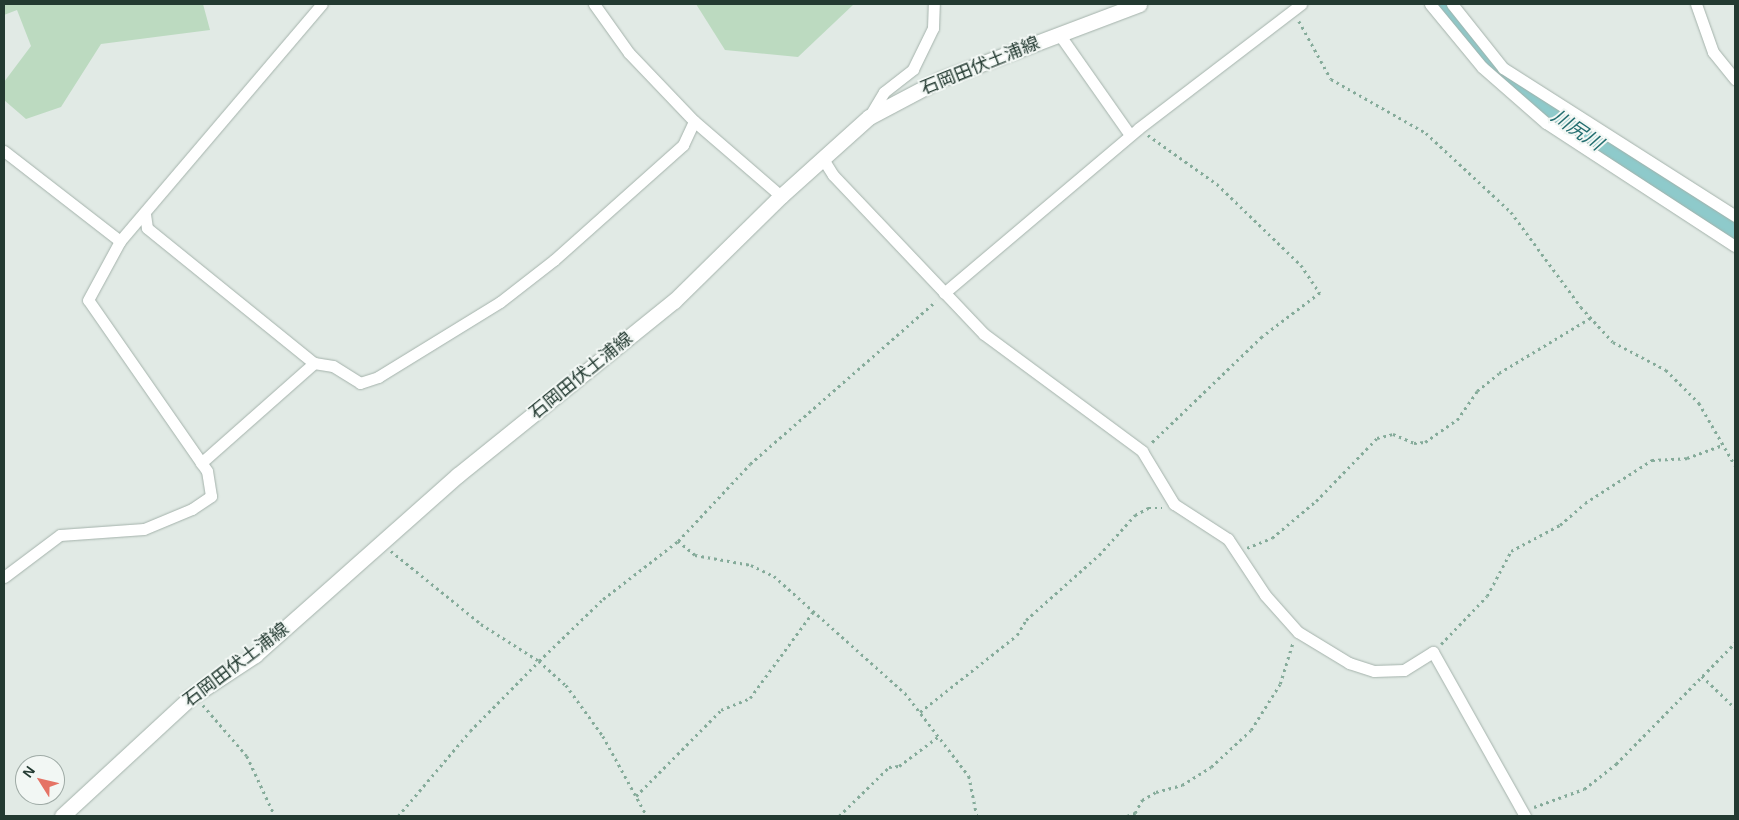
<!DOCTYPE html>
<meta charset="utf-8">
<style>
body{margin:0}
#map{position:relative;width:1739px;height:820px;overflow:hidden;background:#e1eae5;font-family:Helvetica,"Noto Sans JP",sans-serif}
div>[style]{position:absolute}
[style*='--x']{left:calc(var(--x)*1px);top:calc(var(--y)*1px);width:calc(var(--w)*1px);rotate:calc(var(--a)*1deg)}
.green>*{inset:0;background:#bcdac0}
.river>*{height:24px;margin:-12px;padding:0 12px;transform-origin:12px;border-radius:12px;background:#8ecacb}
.path>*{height:2.5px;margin-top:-1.25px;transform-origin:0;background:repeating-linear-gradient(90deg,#85ab9a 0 2.5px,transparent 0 6.5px)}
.roads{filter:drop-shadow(0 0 1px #a4b2ab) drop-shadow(0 0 1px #a4b2ab)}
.minor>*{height:11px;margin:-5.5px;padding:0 5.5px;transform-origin:5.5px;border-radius:5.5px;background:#fff}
.secondary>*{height:15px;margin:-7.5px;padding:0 7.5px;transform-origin:7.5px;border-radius:7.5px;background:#fff}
span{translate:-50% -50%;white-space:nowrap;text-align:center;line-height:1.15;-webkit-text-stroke:4px #f2f7f4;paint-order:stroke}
.street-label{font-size:18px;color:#233a31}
.water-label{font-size:19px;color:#236e70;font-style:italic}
.frame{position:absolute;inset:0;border:5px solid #233a31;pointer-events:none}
.north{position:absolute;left:15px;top:755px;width:50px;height:50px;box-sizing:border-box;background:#f2f7f4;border:1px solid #9faba6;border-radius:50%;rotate:306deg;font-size:14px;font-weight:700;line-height:20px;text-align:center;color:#233a31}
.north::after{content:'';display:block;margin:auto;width:18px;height:22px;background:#e57365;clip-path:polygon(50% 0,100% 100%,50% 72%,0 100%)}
</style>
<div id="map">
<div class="green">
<i style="clip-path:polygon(4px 4px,203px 4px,210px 30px,101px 44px,61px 107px,26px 119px,4px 100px,4px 82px,31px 46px,17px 10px,4px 15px)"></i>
<i style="clip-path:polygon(696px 4px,854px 4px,798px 57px,725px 50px)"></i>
</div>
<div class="river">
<i style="--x:1441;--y:4;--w:83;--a:50.4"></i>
<i style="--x:1494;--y:68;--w:30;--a:41"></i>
<i style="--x:1517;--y:88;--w:261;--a:33.3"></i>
</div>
<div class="path">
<i style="--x:1299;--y:21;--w:66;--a:61.1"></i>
<i style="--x:1331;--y:79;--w:109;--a:29.6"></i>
<i style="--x:1426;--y:133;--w:116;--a:42.9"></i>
<i style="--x:1511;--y:212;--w:118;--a:53.6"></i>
<i style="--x:1581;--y:307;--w:47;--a:47.6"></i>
<i style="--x:1613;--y:342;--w:60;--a:27.8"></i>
<i style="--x:1666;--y:370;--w:47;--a:45"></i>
<i style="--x:1699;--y:403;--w:72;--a:59.9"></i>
<i style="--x:1148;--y:135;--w:85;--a:35.4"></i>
<i style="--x:1217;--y:184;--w:117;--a:44"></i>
<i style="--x:1301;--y:265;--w:34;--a:56"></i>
<i style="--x:1320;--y:293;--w:73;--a:142.8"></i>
<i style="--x:1262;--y:337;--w:154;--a:136.1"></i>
<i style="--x:678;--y:541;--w:22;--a:39"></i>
<i style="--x:695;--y:555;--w:57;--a:10.1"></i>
<i style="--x:751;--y:565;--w:25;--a:26"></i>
<i style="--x:774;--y:576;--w:176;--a:41.8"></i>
<i style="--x:905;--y:693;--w:105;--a:52.4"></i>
<i style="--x:969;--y:776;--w:41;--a:78.7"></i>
<i style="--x:1247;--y:548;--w:27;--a:-22"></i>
<i style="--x:1272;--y:538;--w:57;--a:-40.1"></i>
<i style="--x:1316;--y:501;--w:88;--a:-45.9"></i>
<i style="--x:1377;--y:438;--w:16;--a:-14"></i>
<i style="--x:1393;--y:434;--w:23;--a:23"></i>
<i style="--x:1414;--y:443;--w:11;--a:-5"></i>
<i style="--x:1425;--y:442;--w:39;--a:-35"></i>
<i style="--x:1457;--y:420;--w:35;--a:-55"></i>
<i style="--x:1477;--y:391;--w:28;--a:-39"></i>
<i style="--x:1499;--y:373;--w:106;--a:-31.1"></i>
<i style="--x:391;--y:551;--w:116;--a:39"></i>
<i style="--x:481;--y:624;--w:69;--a:32.5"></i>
<i style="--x:539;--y:661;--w:36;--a:42"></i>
<i style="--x:566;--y:685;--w:63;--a:54"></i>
<i style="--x:603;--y:736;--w:91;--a:61.2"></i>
<i style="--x:1441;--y:644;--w:66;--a:-46.2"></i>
<i style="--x:1487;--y:596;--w:51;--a:-61.9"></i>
<i style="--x:1511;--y:551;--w:55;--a:-28"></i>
<i style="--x:1560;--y:525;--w:33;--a:-41"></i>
<i style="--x:1585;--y:503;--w:80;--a:-32.7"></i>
<i style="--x:1652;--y:460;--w:35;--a:-3"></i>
<i style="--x:1687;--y:458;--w:38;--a:-20"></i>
<i style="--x:1702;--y:676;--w:46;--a:44.1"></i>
<i style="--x:203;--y:705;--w:67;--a:49.2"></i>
<i style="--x:247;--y:756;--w:66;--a:65"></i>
<i style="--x:920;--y:712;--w:124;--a:-38.4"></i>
<i style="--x:1017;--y:635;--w:17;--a:-59"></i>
<i style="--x:1026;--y:620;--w:98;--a:-41.7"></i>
<i style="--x:1099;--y:555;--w:54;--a:-48"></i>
<i style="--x:1135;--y:515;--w:15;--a:-28"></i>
<i style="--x:1148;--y:508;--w:14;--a:0"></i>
<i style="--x:636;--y:796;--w:121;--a:-45.3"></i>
<i style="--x:721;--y:710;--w:31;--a:-22"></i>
<i style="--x:750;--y:698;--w:107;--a:-53.8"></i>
<i style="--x:1534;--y:807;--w:53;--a:-19.8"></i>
<i style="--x:1584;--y:789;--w:41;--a:-38"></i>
<i style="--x:1616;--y:764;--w:170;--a:-45.5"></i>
<i style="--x:398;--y:816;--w:111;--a:-49.7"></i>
<i style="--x:470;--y:731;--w:98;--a:-45.4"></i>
<i style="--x:539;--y:661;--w:89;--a:-44.1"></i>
<i style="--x:603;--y:599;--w:95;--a:-37.7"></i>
<i style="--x:678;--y:541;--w:105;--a:-46.9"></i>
<i style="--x:750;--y:464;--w:247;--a:-41.2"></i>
<i style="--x:839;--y:816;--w:70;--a:-44.4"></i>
<i style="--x:889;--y:767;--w:10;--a:-6"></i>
<i style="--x:899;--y:766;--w:50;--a:-36.9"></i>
<i style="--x:1127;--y:816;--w:9;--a:-21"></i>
<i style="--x:1135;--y:813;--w:15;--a:-62"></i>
<i style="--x:1142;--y:800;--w:16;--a:-30"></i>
<i style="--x:1156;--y:792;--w:27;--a:-15"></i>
<i style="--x:1182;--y:785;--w:34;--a:-32"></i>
<i style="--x:1211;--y:767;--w:54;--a:-42.8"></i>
<i style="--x:1251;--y:730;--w:54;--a:-57.8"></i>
<i style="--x:1280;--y:684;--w:44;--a:-72.8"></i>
</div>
<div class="roads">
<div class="minor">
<i style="--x:594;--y:4;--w:60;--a:54.5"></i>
<i style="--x:629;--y:53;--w:94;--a:46.3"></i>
<i style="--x:694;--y:121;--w:115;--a:40.8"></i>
<i style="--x:1430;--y:4;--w:82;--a:50.5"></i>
<i style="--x:1482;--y:67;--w:85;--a:41.2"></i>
<i style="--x:1546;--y:123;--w:225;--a:33.1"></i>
<i style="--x:1452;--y:4;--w:82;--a:51.4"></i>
<i style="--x:1503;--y:68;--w:275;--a:32.5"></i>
<i style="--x:1696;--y:4;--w:51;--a:70.5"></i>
<i style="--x:1713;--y:52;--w:35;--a:51"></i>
<i style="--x:1059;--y:34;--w:123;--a:54.9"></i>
<i style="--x:869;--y:117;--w:29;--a:-59"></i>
<i style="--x:884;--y:92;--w:37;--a:-38"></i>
<i style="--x:913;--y:69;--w:46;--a:-64"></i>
<i style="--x:933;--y:28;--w:24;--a:-88"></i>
<i style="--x:4;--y:151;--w:147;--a:37.8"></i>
<i style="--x:823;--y:159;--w:19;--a:58"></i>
<i style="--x:833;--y:175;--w:219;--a:46.5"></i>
<i style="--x:984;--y:334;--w:197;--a:36.5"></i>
<i style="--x:1142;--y:451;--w:62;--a:58.9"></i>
<i style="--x:1174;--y:504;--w:64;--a:32.9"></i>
<i style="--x:1228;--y:539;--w:67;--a:56.5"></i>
<i style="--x:1265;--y:595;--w:50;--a:48.3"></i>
<i style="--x:1298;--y:632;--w:60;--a:31.3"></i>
<i style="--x:1349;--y:663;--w:26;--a:18"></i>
<i style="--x:1374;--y:671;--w:30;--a:-2"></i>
<i style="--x:1404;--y:670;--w:34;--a:-32"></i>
<i style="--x:1433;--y:652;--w:188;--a:60.7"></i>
<i style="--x:145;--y:214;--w:14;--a:82"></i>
<i style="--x:147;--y:228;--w:215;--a:39"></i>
<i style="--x:314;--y:363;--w:19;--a:9"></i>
<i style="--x:333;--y:366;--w:32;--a:32"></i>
<i style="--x:360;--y:383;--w:19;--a:-18"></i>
<i style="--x:378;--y:377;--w:143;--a:-31.6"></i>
<i style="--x:500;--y:302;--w:68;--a:-37.9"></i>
<i style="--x:554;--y:260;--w:173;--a:-41.7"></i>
<i style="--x:683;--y:145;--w:26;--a:-65"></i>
<i style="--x:944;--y:293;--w:255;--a:-40.2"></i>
<i style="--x:1139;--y:128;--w:204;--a:-37.4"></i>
<i style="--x:201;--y:463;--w:151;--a:-41.5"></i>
<i style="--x:4;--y:577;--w:70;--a:-36.9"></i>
<i style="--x:60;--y:535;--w:84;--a:-4.1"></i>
<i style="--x:144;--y:529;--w:52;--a:-22.6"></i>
<i style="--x:192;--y:509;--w:23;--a:-34"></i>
<i style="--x:211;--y:496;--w:25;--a:-99"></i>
<i style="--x:207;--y:471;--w:208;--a:-124.8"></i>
<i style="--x:88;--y:300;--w:67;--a:-61.5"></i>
<i style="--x:120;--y:241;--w:311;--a:-49.6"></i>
</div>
<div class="secondary">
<i style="--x:62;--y:816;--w:176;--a:-42.7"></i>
<i style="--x:191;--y:697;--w:77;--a:-33.3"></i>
<i style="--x:255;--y:655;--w:271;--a:-41.6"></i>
<i style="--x:458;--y:475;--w:277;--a:-38.9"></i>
<i style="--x:674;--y:301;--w:150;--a:-44.5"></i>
<i style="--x:781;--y:196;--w:118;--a:-41.9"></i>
<i style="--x:869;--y:117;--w:81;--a:-27.8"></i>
<i style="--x:941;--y:79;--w:212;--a:-20.7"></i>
</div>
</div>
<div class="street-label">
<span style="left:980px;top:66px;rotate:-22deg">石岡田伏土浦線</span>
<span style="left:581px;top:376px;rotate:-39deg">石岡田伏土浦線</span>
<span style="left:236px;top:665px;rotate:-37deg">石岡田伏土浦線</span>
</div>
<div class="water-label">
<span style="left:1577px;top:130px;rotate:34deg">川尻川</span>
</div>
<div class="frame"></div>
<div class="north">N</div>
</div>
